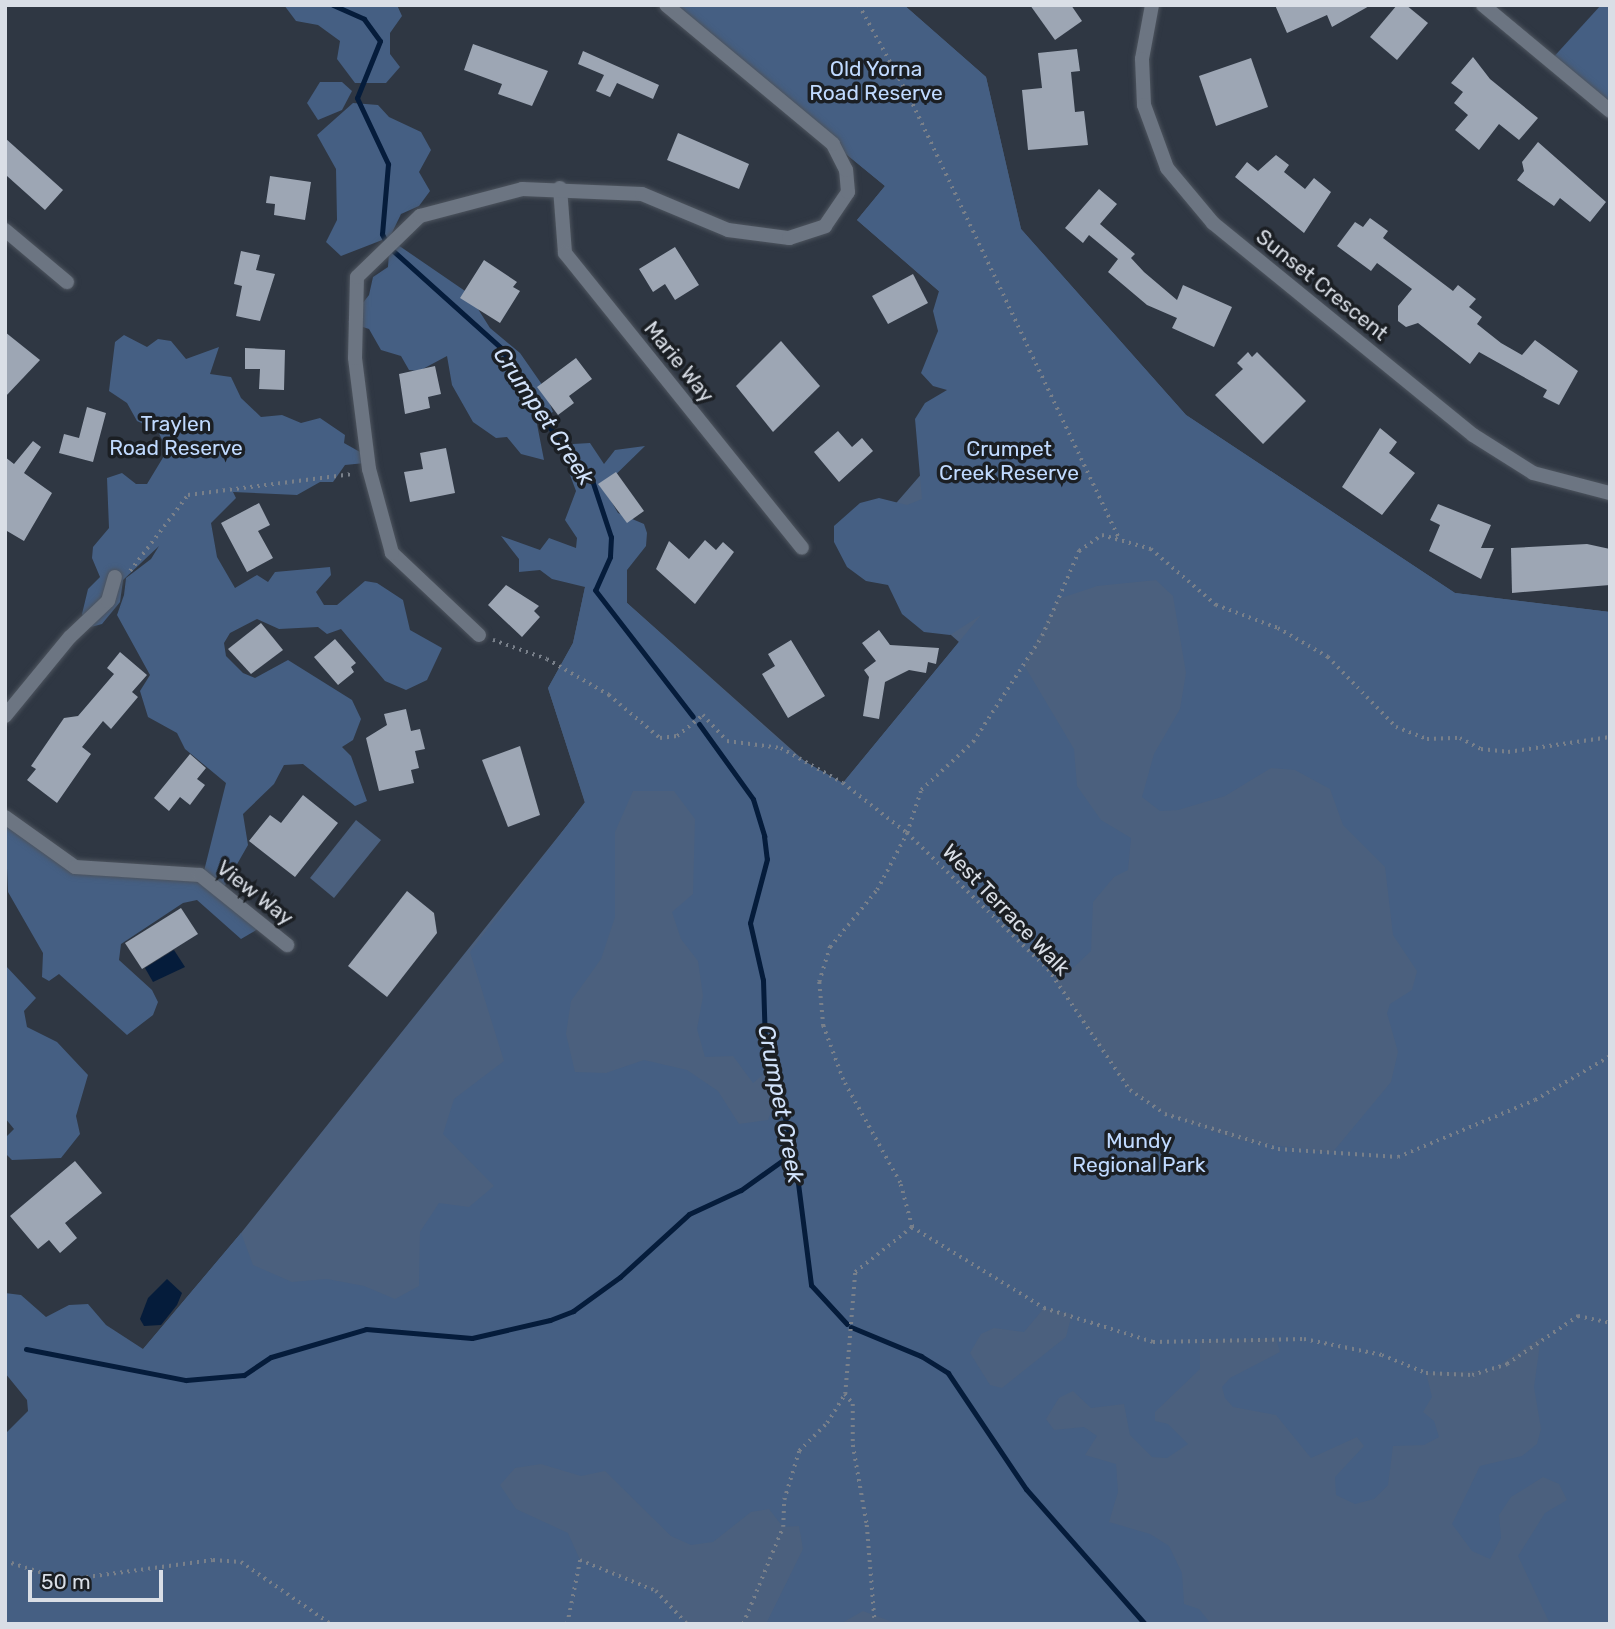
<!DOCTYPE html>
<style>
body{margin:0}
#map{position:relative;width:1615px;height:1629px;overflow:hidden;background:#2f3743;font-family:Rubik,sans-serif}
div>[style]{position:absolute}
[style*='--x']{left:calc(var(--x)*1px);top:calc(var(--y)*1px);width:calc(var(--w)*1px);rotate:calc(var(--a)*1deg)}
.green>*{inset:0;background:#4b607e}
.forest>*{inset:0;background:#455f83}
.water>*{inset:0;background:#051c3b}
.stream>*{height:5px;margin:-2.5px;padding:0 2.5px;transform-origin:2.5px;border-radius:2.5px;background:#051c3b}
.building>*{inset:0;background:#9da6b4}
.path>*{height:3.5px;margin-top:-1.75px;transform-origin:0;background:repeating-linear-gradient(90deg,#79808a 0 2px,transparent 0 7px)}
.roads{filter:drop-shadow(0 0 2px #4d545e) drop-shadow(0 0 2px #4d545e)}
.street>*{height:14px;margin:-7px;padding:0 7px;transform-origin:7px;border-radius:7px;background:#6c7582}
span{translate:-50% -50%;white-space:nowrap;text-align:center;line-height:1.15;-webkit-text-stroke:7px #1b1f24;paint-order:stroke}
.park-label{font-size:21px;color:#c0daff}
.street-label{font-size:21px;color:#d9dee6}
.water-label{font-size:23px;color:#d1e2fb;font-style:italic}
.frame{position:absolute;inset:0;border:7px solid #d9dee6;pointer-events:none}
.scale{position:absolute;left:28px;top:1570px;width:135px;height:32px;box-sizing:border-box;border:4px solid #d9dee6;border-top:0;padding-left:9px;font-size:21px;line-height:24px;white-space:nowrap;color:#d9dee6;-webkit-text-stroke:5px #1b1f24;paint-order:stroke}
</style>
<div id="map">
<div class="green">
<i style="clip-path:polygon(904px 5px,986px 77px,1021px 229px,1186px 415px,1455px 593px,1610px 612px,1610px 1624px,5px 1624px,5px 1513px,241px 1233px,585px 803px,548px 688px,573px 643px,589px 569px,837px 790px,959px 642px,867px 562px,864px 540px,931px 463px,1003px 347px,857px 220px,885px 186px,798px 115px)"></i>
<i style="clip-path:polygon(356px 820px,381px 840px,334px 898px,310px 878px)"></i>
</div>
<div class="forest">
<i style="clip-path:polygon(284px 5px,397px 5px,402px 16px,390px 33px,390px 54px,400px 67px,386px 83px,355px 83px,337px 59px,340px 41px,318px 25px,296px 21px)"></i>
<i style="clip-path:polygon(evenodd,666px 5px,904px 5px,986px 77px,1021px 229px,1186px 415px,1455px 593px,1610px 612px,1610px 1624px,1550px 1624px,1518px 1556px,1545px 1513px,1567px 1500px,1559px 1484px,1543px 1477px,1511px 1497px,1499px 1515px,1501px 1538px,1490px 1559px,1472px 1551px,1452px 1524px,1480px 1466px,1522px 1456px,1537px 1444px,1541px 1429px,1534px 1387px,1541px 1337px,1491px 1370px,1426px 1373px,1432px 1397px,1423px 1412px,1434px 1421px,1439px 1437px,1424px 1445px,1393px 1446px,1388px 1485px,1374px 1499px,1355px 1504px,1336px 1495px,1335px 1477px,1364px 1446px,1357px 1437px,1311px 1458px,1276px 1415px,1233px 1407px,1225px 1398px,1222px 1387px,1230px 1378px,1280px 1352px,1276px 1338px,1200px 1341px,1200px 1369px,1155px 1412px,1155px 1421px,1168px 1424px,1188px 1444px,1167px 1458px,1152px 1457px,1130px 1435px,1124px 1404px,1091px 1408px,1073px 1391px,1059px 1398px,1046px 1419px,1054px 1430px,1084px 1427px,1097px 1436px,1085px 1455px,1116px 1464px,1118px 1492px,1109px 1522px,1150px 1534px,1169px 1546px,1182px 1573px,1184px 1604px,1199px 1609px,1211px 1624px,898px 1624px,863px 1611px,840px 1624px,766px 1624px,803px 1549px,799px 1526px,783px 1527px,769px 1509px,751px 1512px,713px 1542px,691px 1545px,671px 1536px,605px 1471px,581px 1476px,541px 1464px,515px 1468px,500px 1485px,516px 1509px,568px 1533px,580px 1560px,656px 1591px,687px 1624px,5px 1624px,5px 1434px,28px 1411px,27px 1400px,5px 1373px,5px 1293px,21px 1295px,46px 1317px,69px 1305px,88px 1304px,106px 1325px,143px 1349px,241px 1233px,253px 1265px,292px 1282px,327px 1279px,364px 1286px,395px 1299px,419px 1286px,420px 1232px,439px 1203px,469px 1207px,494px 1186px,443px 1134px,454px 1099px,504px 1061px,470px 952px,585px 802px,548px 688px,573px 643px,585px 587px,552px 579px,540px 570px,519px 572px,519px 559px,501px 536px,540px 550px,549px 538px,576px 548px,577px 538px,565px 520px,576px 491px,564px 459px,573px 444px,590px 443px,604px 464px,615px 450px,645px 446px,603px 487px,618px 513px,644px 524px,647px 533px,646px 546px,627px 570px,627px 603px,799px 758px,843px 783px,981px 615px,950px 635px,924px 632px,902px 614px,888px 585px,866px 581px,847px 567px,834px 542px,834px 526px,860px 503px,879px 498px,907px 505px,922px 499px,915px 419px,925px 403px,947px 390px,933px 386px,921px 373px,938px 331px,933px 311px,939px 291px,857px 220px,885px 186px,666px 5px,1156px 580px,1173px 596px,1186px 673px,1180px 709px,1154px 754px,1142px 797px,1160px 811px,1178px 810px,1225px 796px,1271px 768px,1295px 770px,1330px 789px,1343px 825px,1385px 867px,1393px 935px,1417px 971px,1412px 990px,1390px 1004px,1387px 1013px,1398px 1052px,1391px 1082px,1332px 1153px,1238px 1140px,1165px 1114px,1130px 1090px,1049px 970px,1073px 968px,1091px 951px,1093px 902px,1114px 877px,1128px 870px,1131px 838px,1101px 820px,1077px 786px,1074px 749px,1024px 665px,1058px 599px,1097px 586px,1156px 580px,666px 5px,633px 791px,674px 791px,695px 819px,693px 894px,672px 912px,681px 939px,698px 961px,703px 996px,697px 1029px,705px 1057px,733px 1056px,753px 1083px,771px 1068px,779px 1092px,768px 1120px,739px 1124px,718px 1091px,687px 1070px,644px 1060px,606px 1073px,575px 1072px,566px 1034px,571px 1001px,601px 959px,615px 917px,615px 832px,633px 791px,666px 5px,1044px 1308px,1072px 1314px,1066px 1337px,1002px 1388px,990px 1385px,970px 1353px,981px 1334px,994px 1328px,1024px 1332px,1044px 1308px)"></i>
<i style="clip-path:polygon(1601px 5px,1610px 5px,1610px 111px,1550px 61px)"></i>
<i style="clip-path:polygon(320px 82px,342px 82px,352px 91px,342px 110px,318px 120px,307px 103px)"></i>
<i style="clip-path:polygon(353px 103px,378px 105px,389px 117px,421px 132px,431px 150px,419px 172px,430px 191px,419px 206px,401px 214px,390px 237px,341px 256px,326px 242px,337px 220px,336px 169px,317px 135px)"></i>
<i style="clip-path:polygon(398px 245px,468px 293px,490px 328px,520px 353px,543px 386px,553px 412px,536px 419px,544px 460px,521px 454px,507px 437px,496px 438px,473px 422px,452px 385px,447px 356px,419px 371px,409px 370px,401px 356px,381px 350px,369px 329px,348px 322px,369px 295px,373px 277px,388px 267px,389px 252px)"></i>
<i style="clip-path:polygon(124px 335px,147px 347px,158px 339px,171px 341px,186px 359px,219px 347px,210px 374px,231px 377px,241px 398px,261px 417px,282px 415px,301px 423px,320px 418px,345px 435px,344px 443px,360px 452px,365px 463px,345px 465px,333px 482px,320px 482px,297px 495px,233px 492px,236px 498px,211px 523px,217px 557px,235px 588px,257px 575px,268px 582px,275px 572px,330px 567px,331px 575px,316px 592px,324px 605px,337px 605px,365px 581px,377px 583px,403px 600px,410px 630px,442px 648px,427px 680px,406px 690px,385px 681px,341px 629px,327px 634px,318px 627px,279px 629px,257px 619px,230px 633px,224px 643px,226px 656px,243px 673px,255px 678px,288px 660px,352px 700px,361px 719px,353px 740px,342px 747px,351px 756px,367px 801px,355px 806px,303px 764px,284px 765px,274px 784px,243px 814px,248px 845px,224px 887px,203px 875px,226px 783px,185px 749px,177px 733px,148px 717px,140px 691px,150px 675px,117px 615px,124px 595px,126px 578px,151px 559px,159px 546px,123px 580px,120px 602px,102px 624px,91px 627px,82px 614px,88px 589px,100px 577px,92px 558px,93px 547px,109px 528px,107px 478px,122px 473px,136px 484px,147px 484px,167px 451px,158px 431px,137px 421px,127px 403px,109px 391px,115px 342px)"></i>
<i style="clip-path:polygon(5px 820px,74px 870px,117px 877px,199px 877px,263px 926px,241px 939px,197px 900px,183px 903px,121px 944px,119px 960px,152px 990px,158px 1002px,153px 1015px,127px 1035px,59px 974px,49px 981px,42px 977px,43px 953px,8px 892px)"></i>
<i style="clip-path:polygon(5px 965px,36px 998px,24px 1011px,27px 1027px,57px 1042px,88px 1075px,76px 1116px,80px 1134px,61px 1158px,12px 1160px,5px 1153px,5px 1138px,14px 1129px,5px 1118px)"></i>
</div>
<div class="water">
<i style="clip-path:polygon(174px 950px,185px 967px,153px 982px,145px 968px)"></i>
<i style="clip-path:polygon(167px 1279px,182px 1293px,177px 1305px,161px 1325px,144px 1326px,140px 1319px,148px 1298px)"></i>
</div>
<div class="stream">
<i style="--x:333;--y:5;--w:34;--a:24"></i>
<i style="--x:364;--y:19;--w:27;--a:54"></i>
<i style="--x:380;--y:41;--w:61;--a:112"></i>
<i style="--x:357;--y:98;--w:73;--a:64.8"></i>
<i style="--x:388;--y:164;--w:70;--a:94.9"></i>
<i style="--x:382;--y:234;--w:11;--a:63"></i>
<i style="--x:390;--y:248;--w:149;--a:42"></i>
<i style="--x:501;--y:348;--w:116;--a:58.4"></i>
<i style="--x:562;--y:447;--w:45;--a:47.7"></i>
<i style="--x:592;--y:480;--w:60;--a:71.6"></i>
<i style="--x:611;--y:537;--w:20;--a:93"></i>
<i style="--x:610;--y:557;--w:36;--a:114"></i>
<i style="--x:595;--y:590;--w:160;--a:52.3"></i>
<i style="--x:699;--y:724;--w:92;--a:54.2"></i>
<i style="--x:753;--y:799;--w:39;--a:73"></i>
<i style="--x:764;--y:836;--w:23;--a:83"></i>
<i style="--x:767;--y:859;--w:66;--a:104.9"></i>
<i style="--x:750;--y:923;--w:58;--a:77.2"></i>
<i style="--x:763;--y:980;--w:63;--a:88.2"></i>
<i style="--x:765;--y:1043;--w:113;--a:75.1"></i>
<i style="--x:794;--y:1152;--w:134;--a:82.7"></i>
<i style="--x:811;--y:1285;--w:53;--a:47.3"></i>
<i style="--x:851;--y:1327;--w:76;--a:22.5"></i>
<i style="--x:921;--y:1356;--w:32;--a:32"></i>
<i style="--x:948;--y:1373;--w:140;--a:56.1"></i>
<i style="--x:1026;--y:1489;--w:180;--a:48.6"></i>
<i style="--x:26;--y:1349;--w:163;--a:11"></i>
<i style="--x:186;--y:1380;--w:58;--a:-4.9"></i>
<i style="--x:244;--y:1375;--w:32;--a:-34"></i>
<i style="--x:271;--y:1357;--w:99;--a:-16.4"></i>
<i style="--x:366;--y:1329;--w:106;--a:4.9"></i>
<i style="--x:472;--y:1338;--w:80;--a:-13"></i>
<i style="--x:550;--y:1320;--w:25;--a:-21"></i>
<i style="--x:573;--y:1311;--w:58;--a:-35.9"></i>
<i style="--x:620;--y:1277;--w:93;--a:-42.4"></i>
<i style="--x:689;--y:1214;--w:57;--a:-24.8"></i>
<i style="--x:741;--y:1190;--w:65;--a:-35.6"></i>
</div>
<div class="building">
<i style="clip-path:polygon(1030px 5px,1071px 5px,1082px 21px,1055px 40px)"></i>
<i style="clip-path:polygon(1275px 5px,1371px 5px,1332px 27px,1327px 15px,1287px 33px)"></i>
<i style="clip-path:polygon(1397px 5px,1406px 5px,1428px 23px,1397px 60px,1370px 37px)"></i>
<i style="clip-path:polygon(473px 44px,548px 71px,532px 106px,498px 94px,502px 84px,464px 70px)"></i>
<i style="clip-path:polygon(1077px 49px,1080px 71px,1071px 72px,1075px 112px,1084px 111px,1088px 145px,1028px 150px,1022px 90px,1042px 88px,1038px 53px)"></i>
<i style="clip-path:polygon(583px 51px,659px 85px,653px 99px,617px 83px,610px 97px,596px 91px,604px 75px,578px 64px)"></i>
<i style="clip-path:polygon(1473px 57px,1490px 79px,1538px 118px,1519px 140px,1499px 124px,1479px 150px,1455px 130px,1468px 115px,1454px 103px,1463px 92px,1451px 83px)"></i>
<i style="clip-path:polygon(1251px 58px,1268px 107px,1216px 126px,1199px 76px)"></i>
<i style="clip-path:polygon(678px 133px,749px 164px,739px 189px,667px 160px)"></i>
<i style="clip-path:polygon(5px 138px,63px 190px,45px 210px,7px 176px)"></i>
<i style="clip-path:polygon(1538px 142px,1606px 202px,1590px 222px,1560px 198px,1554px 206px,1517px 180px,1524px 171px,1522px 162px)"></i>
<i style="clip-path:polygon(1276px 155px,1289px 165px,1284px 172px,1305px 189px,1314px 178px,1331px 192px,1304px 233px,1235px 177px,1247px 162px,1258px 171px)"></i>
<i style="clip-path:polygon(270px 176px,311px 182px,305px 220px,274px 215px,275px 204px,266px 203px)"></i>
<i style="clip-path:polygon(1099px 189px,1117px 204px,1100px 224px,1135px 254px,1131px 258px,1144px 272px,1177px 300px,1183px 285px,1232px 307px,1214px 347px,1172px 328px,1177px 318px,1147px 305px,1108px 272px,1118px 259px,1089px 235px,1083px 243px,1065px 228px)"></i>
<i style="clip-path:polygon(1370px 218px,1388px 231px,1383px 238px,1453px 291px,1458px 285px,1476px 299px,1469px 307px,1482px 317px,1477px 324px,1501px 343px,1522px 355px,1535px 340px,1578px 371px,1559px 405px,1543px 397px,1547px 390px,1479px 352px,1470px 364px,1418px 323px,1406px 327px,1398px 321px,1398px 306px,1412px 289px,1377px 263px,1371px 271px,1337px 246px,1355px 222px,1363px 227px)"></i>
<i style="clip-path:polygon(675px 247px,699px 285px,675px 300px,665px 284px,653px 292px,639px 269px)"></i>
<i style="clip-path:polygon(241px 251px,260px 255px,256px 270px,275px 274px,260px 321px,236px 316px,242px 286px,234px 284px)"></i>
<i style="clip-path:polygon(484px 260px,517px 282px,513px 287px,520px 291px,500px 323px,460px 298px)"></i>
<i style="clip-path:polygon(913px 274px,928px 303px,888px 324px,872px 296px)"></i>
<i style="clip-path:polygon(5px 332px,40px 360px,5px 397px)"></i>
<i style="clip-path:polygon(781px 341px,820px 386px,773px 432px,736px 386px)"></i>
<i style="clip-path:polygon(245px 348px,285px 350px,284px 390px,259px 389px,260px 369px,245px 369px)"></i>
<i style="clip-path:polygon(1248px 352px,1252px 357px,1257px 352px,1306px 401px,1263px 444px,1215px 395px,1243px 369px,1237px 363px)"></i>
<i style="clip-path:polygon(576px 358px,592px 379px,569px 396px,574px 403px,558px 415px,537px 387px)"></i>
<i style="clip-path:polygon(435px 366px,441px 394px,428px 397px,430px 408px,405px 414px,399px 374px)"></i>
<i style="clip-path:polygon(87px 407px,106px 413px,93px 462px,59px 453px,64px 434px,79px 438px)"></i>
<i style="clip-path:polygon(1380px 428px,1397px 442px,1389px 453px,1415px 473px,1382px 515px,1342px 487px)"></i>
<i style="clip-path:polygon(838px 431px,852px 447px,862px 438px,873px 451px,839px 482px,814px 452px)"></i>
<i style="clip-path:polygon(33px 441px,41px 447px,24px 473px,52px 493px,24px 541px,7px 531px,5px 523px,5px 457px,14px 464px)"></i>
<i style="clip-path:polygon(446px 448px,455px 493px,410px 502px,404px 472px,423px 469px,420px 453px)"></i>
<i style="clip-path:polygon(616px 472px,644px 511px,627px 523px,598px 484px)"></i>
<i style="clip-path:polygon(259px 503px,270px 525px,258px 531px,273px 558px,247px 572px,221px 523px)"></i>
<i style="clip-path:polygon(1438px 504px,1491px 525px,1481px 548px,1494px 548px,1481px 579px,1429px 551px,1440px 525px,1430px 520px)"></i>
<i style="clip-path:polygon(705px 540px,716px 550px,723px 542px,734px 552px,695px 604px,656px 569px,669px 541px,689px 559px)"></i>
<i style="clip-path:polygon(1587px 544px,1610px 549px,1610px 585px,1512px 593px,1511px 548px)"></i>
<i style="clip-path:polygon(506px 585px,539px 606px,534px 611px,540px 617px,522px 637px,488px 605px)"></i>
<i style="clip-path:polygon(261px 623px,283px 650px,251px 674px,228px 649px)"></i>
<i style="clip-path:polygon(879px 630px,890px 645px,939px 648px,936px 664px,928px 662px,926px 673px,909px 670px,885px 682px,879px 719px,863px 716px,869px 677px,864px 670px,876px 661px,862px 643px)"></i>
<i style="clip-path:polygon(335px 639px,356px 663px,351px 667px,354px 672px,338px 685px,314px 657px)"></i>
<i style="clip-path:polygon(791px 640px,825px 696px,788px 718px,762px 674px,775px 666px,768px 654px)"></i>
<i style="clip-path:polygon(120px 652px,147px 675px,132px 692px,138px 697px,111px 729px,103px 721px,82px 747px,91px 754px,57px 803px,27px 780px,36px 769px,31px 766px,64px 718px,78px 716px,114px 674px,107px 668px)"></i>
<i style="clip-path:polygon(406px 709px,411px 731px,420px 729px,425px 749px,415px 751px,419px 768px,411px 770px,414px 783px,379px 791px,366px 738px,387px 725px,384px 714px)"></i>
<i style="clip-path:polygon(520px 746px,540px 815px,508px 827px,482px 760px)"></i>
<i style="clip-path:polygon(190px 754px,206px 768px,197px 779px,205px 785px,190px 805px,180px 797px,169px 811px,154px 798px)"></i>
<i style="clip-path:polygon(303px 795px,338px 823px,295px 877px,249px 841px,270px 815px,281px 823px)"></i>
<i style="clip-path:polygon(407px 891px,434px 913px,437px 933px,387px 997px,348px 966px)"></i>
<i style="clip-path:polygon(181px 908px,198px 934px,142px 969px,125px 943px)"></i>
<i style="clip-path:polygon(75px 1161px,102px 1193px,65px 1223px,77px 1238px,60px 1253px,49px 1240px,38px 1249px,10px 1216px)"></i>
</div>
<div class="path">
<i style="--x:859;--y:5;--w:106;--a:61.3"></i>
<i style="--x:910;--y:98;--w:489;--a:64.6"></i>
<i style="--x:130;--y:571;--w:96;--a:-52.7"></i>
<i style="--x:188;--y:495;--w:166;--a:-7.3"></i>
<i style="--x:493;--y:640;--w:57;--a:19.4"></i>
<i style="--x:547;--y:659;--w:72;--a:30.1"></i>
<i style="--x:609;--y:695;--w:67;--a:40.1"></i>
<i style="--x:660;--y:738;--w:17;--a:-7"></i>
<i style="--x:677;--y:736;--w:33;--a:-39"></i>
<i style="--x:703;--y:715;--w:35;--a:47"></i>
<i style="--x:727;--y:741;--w:54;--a:7.4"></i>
<i style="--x:781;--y:748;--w:71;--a:29.4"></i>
<i style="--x:843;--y:783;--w:81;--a:38"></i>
<i style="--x:907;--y:833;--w:196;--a:44"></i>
<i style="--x:1048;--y:969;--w:146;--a:55.9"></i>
<i style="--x:1130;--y:1090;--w:42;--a:34.4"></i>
<i style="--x:1165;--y:1114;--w:118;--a:17.2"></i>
<i style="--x:1278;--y:1149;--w:120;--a:3.8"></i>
<i style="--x:1398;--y:1157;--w:148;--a:-22.6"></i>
<i style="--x:1535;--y:1100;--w:87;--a:-30.4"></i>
<i style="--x:912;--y:1227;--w:46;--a:-105.3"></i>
<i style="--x:900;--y:1183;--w:118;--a:-119"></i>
<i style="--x:843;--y:1080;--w:58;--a:-110.3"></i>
<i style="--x:823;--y:1026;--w:44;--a:-95.2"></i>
<i style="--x:819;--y:982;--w:37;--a:-73"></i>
<i style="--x:830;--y:947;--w:74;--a:-50.5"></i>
<i style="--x:877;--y:890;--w:64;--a:-62.2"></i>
<i style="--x:907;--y:833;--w:45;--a:-72"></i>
<i style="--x:921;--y:790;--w:71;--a:-42.7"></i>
<i style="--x:973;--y:742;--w:126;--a:-56.9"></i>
<i style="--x:1042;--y:636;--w:93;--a:-66.5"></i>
<i style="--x:1079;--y:551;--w:28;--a:-35"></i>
<i style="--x:1102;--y:535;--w:51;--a:15.9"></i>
<i style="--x:1151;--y:549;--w:86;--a:40.7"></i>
<i style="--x:1216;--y:605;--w:66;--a:20.4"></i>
<i style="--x:1278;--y:628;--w:58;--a:30.1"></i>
<i style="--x:1328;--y:657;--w:98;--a:45.8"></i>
<i style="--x:1396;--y:727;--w:33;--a:21"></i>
<i style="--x:1427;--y:739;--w:33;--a:-2"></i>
<i style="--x:1460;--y:738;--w:24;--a:28"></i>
<i style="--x:1481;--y:749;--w:27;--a:6"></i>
<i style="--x:1508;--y:752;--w:103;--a:-8.4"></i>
<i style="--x:845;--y:1394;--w:13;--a:51"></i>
<i style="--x:853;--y:1404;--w:41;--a:90"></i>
<i style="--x:853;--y:1445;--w:81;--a:80.1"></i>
<i style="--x:867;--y:1525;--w:99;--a:85.4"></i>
<i style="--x:5;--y:1561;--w:63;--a:17.6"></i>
<i style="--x:65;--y:1580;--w:149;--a:-7.7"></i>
<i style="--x:213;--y:1560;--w:28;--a:4"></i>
<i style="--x:241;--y:1562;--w:109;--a:34.6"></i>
<i style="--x:567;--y:1624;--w:65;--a:-78.5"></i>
<i style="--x:580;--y:1560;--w:82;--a:22.2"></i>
<i style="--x:656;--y:1591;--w:45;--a:46.8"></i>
<i style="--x:743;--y:1624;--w:105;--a:-67.6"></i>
<i style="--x:783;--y:1527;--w:27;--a:-88"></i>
<i style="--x:784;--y:1500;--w:51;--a:-73"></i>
<i style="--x:799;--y:1451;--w:40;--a:-45"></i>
<i style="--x:827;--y:1423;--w:34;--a:-58"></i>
<i style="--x:845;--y:1394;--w:122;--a:-85.3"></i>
<i style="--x:855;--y:1272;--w:73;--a:-38.3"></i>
<i style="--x:912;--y:1227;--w:155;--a:31.5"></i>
<i style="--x:1044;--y:1308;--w:114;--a:17.3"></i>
<i style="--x:1153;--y:1342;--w:151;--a:-1.1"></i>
<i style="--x:1304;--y:1339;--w:80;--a:11.6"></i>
<i style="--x:1382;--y:1355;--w:48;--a:22.2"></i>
<i style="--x:1426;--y:1373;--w:46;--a:2.5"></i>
<i style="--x:1472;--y:1375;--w:37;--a:-17"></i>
<i style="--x:1507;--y:1364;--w:86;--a:-34.1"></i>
<i style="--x:1578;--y:1316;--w:33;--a:12"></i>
</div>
<div class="roads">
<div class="street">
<i style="--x:1152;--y:5;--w:55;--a:100.5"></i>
<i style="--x:1142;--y:59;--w:46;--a:87.5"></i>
<i style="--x:1144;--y:105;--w:67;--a:69.9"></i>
<i style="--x:1167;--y:168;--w:72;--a:50.1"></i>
<i style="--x:1213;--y:223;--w:335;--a:39.2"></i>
<i style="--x:1473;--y:435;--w:71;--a:32.3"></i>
<i style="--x:1533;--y:473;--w:80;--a:14.6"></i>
<i style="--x:1483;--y:5;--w:165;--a:39.8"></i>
<i style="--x:560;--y:188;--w:65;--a:85.6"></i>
<i style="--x:565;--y:253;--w:378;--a:51.2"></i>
<i style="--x:5;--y:230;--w:81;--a:40"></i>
<i style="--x:479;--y:635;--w:120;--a:-136.7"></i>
<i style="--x:392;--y:553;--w:87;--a:-105.3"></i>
<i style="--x:369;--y:469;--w:112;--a:-97.2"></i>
<i style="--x:355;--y:358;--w:81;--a:-88.6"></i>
<i style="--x:357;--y:277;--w:88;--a:-44.1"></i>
<i style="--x:420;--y:216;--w:106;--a:-14.8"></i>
<i style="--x:522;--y:189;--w:120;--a:2.4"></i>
<i style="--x:642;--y:194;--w:93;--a:22.7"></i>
<i style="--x:728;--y:230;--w:62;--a:7.5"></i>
<i style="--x:789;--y:238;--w:38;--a:-18"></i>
<i style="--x:825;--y:226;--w:41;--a:-55.9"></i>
<i style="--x:848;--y:192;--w:22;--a:-95"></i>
<i style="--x:846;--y:170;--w:29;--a:-117"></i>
<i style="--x:833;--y:144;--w:217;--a:-140.2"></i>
<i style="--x:5;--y:716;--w:102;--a:-50.6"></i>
<i style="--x:70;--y:637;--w:52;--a:-43.5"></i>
<i style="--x:108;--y:601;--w:25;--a:-74"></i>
<i style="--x:5;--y:817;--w:86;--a:35.5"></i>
<i style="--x:75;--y:867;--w:125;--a:3.7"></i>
<i style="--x:200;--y:875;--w:112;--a:38.8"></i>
</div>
</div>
<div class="park-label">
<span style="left:876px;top:81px">Old Yorna<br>Road Reserve</span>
<span style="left:176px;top:436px">Traylen<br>Road Reserve</span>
<span style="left:1009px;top:461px">Crumpet<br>Creek Reserve</span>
<span style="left:1139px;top:1153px">Mundy<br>Regional Park</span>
</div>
<div class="street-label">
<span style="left:1322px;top:285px;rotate:39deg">Sunset Crescent</span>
<span style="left:679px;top:362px;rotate:51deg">Marie Way</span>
<span style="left:255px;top:893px;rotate:38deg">View Way</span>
<span style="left:1006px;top:910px;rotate:46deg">West Terrace Walk</span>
</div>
<div class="water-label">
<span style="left:544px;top:416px;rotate:56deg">Crumpet Creek</span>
<span style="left:781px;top:1104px;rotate:79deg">Crumpet Creek</span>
</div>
<div class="frame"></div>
<div class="scale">50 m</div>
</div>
